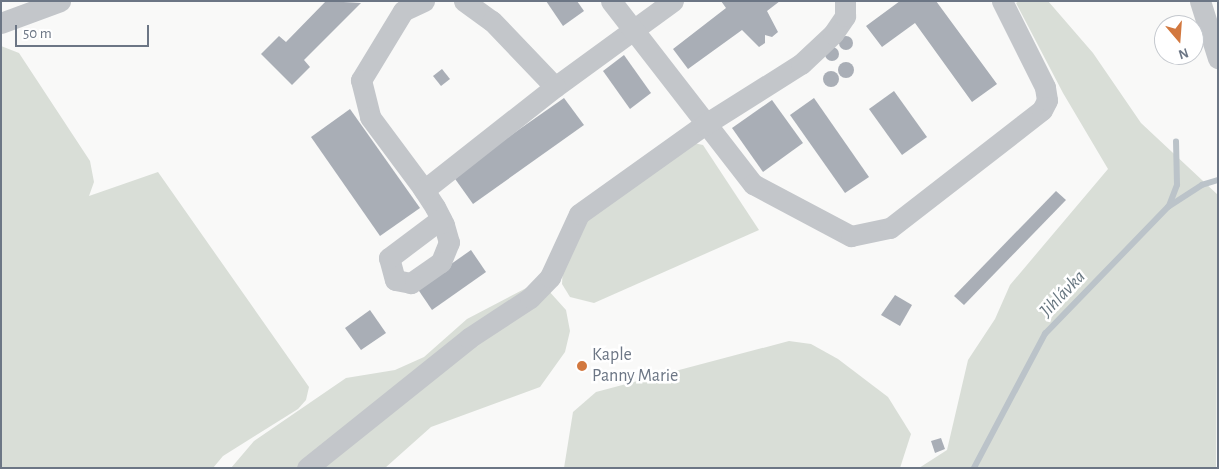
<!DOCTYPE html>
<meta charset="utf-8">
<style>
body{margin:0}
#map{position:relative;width:1219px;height:469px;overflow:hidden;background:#f9f9f8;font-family:"Alegreya Sans",sans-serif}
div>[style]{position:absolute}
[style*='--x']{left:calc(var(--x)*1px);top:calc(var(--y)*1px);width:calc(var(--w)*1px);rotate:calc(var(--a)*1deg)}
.green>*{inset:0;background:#d9ded7}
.stream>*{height:5.5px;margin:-2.75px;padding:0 2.75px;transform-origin:2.75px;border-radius:2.75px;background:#bbc3c9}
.building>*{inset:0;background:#a9aeb6}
.round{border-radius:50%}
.minor>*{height:21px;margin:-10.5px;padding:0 10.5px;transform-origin:10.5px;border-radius:10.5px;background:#c3c6ca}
.dots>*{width:14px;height:14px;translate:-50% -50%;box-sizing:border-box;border:2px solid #fff;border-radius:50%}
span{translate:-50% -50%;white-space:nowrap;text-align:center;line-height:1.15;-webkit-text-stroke:5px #fff;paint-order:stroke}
.poi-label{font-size:18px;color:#6c7685}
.left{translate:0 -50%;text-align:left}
.water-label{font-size:19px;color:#677680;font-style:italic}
.frame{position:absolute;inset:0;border:2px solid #6c7685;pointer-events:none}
.north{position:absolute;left:1154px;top:15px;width:50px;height:50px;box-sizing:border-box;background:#fff;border:1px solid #c4c8ce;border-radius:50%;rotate:162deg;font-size:14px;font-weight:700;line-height:20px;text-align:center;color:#6c7685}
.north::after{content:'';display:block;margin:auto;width:18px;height:22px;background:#d2783f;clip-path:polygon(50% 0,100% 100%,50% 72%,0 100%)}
.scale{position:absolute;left:15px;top:25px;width:134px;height:22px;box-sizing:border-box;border:2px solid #6c7685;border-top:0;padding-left:6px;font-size:15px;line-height:18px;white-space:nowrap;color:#6c7685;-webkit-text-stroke:4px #fff;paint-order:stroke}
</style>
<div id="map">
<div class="green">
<i style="clip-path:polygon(1019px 1px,1048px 1px,1093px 53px,1141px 123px,1218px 195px,1216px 468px,919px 468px,947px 450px,968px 360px,995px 319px,1010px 285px,1108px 169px,1063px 93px,1016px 3px)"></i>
<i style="clip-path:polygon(1px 46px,19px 53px,90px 161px,94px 182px,89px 196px,158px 172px,309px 387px,306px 400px,298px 409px,223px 456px,213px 468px,1px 468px)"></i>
<i style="clip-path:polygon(689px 142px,703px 145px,759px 230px,594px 303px,570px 297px,562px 284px,563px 265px,582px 216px)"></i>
<i style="clip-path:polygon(532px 285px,548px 290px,566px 310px,570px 331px,565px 352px,540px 387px,431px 427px,385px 468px,231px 468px,254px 441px,346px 378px,395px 370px,424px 357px,467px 319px)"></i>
<i style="clip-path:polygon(789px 341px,811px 344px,838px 359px,888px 397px,911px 434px,900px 468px,564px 468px,573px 412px,596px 392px)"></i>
</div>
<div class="stream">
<i style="--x:1169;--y:206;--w:22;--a:-69"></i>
<i style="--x:1177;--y:185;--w:43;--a:-91.3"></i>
<i style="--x:974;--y:468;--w:152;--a:-62.1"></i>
<i style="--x:1045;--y:334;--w:177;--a:-45.9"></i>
<i style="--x:1168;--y:207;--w:40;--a:-32.9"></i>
<i style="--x:1202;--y:185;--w:17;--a:-17"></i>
</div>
<div class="building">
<i style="clip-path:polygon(326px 1px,361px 3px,304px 60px,310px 67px,292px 85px,261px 54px,279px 36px,286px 42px)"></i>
<i style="clip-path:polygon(546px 1px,577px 1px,584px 11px,563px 26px)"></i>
<i style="clip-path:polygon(721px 1px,780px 1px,767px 11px,778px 32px,772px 37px,765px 35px,765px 43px,759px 47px,742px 30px,688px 69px,673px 49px,726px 8px)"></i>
<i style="clip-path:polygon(900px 1px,936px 1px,997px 84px,972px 102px,915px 23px,882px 47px,866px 26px)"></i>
<i class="round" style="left:839px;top:36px;width:14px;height:14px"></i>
<i class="round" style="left:825px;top:47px;width:14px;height:14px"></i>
<i style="clip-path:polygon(624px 55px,651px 93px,630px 109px,603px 71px)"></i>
<i class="round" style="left:838px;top:62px;width:16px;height:16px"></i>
<i style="clip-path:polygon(442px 69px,450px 79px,441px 86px,433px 76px)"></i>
<i class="round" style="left:823px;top:71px;width:16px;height:16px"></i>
<i style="clip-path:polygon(894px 91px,927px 137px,902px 155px,869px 109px)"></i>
<i style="clip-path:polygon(564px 98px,584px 125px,473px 204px,453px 176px)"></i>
<i style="clip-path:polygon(814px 98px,869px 177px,845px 193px,790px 115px)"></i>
<i style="clip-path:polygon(772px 100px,803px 143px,763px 172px,732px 128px)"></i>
<i style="clip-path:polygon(350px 109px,420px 208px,380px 236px,311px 137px)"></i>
<i style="clip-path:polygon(1056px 191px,1066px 200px,964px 305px,954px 296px)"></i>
<i style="clip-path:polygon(471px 250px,486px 272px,432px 310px,417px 288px)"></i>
<i style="clip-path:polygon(895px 295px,912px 305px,900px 326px,881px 315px)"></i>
<i style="clip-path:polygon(370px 310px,386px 333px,361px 350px,345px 328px)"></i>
<i style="clip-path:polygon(579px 362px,584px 362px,587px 370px,578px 371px)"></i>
<i style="clip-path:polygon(941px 438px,945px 449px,935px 453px,931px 441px)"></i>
</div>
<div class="minor">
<i style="--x:424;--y:1;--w:23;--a:155"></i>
<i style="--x:403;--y:11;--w:81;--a:121.3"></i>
<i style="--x:361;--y:80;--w:38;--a:76"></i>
<i style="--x:370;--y:117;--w:87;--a:53.4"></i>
<i style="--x:422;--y:187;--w:24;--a:57"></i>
<i style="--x:435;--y:207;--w:20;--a:63"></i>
<i style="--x:444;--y:225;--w:18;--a:74"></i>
<i style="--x:449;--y:242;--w:22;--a:112"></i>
<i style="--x:441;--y:262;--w:37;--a:145"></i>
<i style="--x:411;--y:283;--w:16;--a:-169"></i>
<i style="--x:395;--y:280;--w:23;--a:-105"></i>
<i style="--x:389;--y:258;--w:65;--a:-36.9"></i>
<i style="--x:464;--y:1;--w:34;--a:36"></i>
<i style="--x:492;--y:21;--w:91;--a:46.3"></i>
<i style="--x:555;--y:87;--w:146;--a:-36.1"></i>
<i style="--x:611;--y:1;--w:232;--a:52.2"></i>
<i style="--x:753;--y:184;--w:111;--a:28"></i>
<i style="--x:851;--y:236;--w:40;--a:-12"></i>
<i style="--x:890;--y:228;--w:192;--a:-37.8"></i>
<i style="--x:1042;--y:110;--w:11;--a:-63"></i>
<i style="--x:1047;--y:100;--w:13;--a:-99"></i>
<i style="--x:1045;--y:87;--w:96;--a:-116.6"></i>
<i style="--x:1200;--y:1;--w:60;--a:72.5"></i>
<i style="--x:1;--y:23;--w:63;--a:-20.4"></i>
<i style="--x:424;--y:190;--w:167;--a:-38.2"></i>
<i style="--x:307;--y:468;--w:208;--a:-38.7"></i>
<i style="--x:469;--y:338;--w:73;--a:-33.3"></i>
<i style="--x:530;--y:298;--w:29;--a:-46"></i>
<i style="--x:550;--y:277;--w:69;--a:-65.3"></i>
<i style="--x:579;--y:214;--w:153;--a:-35.5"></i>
<i style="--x:704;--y:125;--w:115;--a:-32.2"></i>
<i style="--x:801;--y:64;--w:44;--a:-43.2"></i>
<i style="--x:833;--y:34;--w:22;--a:-56"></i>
<i style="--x:845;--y:16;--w:15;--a:-90"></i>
</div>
<div class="dots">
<i style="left:582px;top:366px;background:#d2783f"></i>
</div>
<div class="poi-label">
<span class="left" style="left:592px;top:366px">Kaple<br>Panny Marie</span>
</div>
<div class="water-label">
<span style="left:1063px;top:294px;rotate:-46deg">Jihlávka</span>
</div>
<div class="frame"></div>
<div class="north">N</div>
<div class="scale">50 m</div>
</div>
